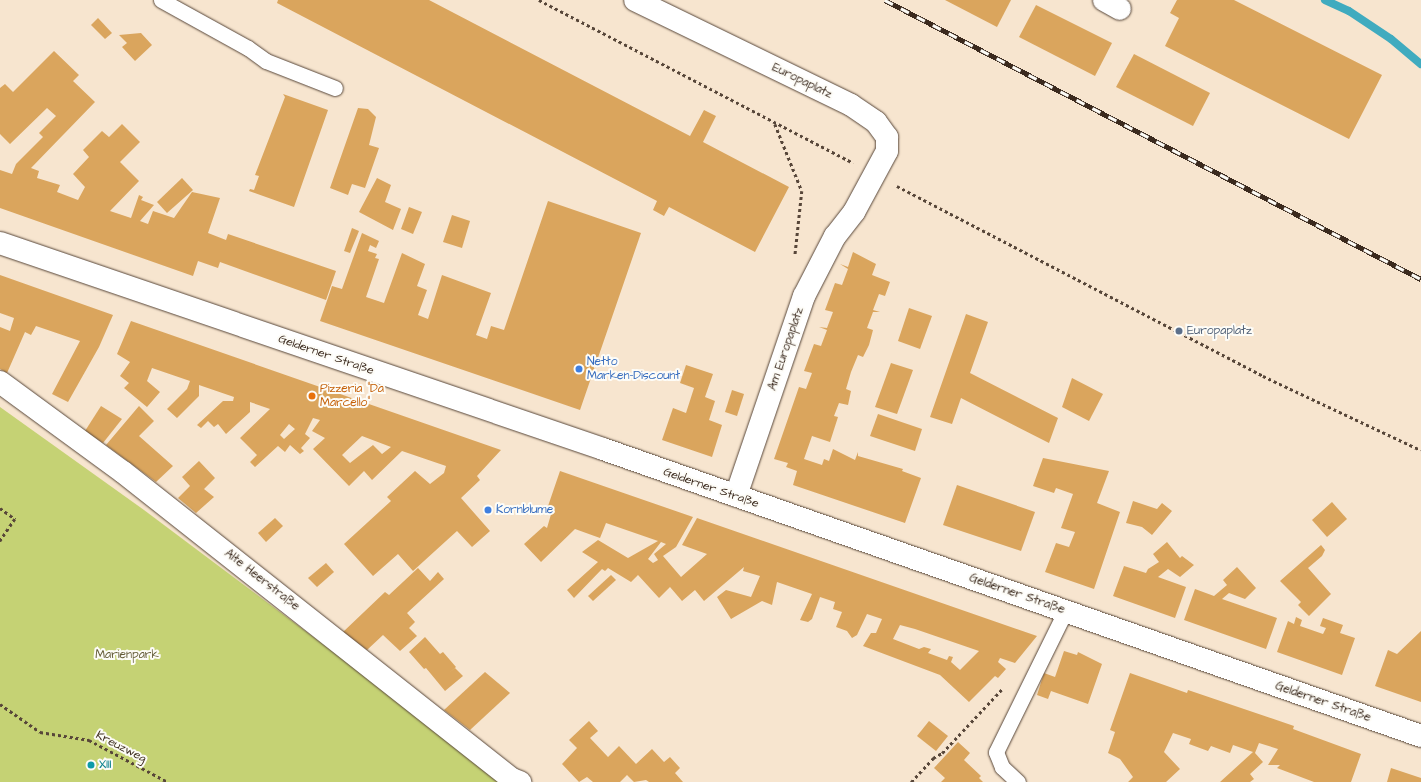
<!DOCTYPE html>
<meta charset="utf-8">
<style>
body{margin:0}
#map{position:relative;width:1421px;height:782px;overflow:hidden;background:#f7e5cf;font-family:"Architects Daughter",sans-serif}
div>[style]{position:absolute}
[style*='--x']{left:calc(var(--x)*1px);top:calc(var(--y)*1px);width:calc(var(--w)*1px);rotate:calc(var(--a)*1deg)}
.green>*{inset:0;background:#c5d274}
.stream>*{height:8px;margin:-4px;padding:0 4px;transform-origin:4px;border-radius:4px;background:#40abbf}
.building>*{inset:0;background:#daa55d}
.path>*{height:2.5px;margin-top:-1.25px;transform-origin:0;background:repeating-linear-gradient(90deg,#574639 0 3px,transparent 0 6px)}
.roads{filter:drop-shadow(0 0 1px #574639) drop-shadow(0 0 1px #574639)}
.lane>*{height:15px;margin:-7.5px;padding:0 7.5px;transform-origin:7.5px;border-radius:7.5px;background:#fff}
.street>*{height:22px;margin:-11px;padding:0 11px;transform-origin:11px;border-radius:11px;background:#fff}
.rail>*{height:4.5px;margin-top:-2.25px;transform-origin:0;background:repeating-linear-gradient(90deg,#fdfcf7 0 9px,#3b2a1e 0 18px);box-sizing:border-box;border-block:1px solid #3b2a1e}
.dots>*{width:11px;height:11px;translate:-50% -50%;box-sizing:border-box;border:2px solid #fdfcf7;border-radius:50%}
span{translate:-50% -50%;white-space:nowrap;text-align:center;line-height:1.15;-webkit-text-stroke:4px #fdfcf7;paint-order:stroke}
.street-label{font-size:12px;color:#3b2a1e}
.service-label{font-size:12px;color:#4e5e75}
.left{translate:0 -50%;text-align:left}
.shop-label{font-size:12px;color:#366cbe}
.food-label{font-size:12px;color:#c56008}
.park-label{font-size:12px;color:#645c38}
.culture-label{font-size:12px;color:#0d838f}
</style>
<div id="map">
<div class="green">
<i style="clip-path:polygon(0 407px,144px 510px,507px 782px,0 782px)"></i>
</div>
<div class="stream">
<i style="--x:1325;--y:0;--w:26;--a:25"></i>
<i style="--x:1349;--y:11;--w:50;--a:33.7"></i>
<i style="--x:1391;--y:39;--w:39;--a:40"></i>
</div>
<div class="building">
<i style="clip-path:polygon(278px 0,429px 0,690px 136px,704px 110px,716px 116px,703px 142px,789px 187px,755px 252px,669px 207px,664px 216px,653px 210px,657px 201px,277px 3px)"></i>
<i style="clip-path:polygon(945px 0,1011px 0,997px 27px)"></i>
<i style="clip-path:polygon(1177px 0,1234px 0,1382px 75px,1349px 139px,1165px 46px,1179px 18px,1170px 13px)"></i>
<i style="clip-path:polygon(1036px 5px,1112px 43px,1095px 76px,1019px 37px)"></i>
<i style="clip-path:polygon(98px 18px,112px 33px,105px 39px,91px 25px)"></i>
<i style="clip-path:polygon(141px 33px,152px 45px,135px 61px,122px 47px,127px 43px,119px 35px)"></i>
<i style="clip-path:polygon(54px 51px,79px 75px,73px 81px,95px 102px,31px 168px,39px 171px,37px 178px,60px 185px,57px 192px,78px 200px,85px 187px,73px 174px,89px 157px,83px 150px,102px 131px,109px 137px,122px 124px,140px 142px,120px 162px,139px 181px,110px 211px,131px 218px,139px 195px,143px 197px,141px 200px,154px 205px,140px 221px,148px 224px,153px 211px,174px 218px,192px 192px,220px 198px,208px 233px,226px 240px,228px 234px,336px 271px,326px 300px,220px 262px,218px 268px,198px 261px,193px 276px,0 208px,0 170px,12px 174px,16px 164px,43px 137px,39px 133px,56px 116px,47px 108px,10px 144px,0 134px,0 88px,5px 84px,13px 92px)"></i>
<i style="clip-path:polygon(1134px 54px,1210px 93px,1193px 126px,1116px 87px)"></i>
<i style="clip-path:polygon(283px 94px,328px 110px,294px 207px,249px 191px,250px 189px,254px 190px,259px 176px,255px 175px,285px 97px)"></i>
<i style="clip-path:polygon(358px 108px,368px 109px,376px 117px,369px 145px,379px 148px,365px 188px,352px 184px,348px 195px,330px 188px)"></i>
<i style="clip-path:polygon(182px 178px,193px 190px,167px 213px,157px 202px)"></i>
<i style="clip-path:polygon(377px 178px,391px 185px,385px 202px,401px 209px,393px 230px,359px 212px)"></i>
<i style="clip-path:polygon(548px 201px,641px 233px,580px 410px,320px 321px,332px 286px,342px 289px,362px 233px,379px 241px,376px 248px,370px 245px,368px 251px,377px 254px,375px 258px,379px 259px,366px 297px,384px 303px,402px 253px,425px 264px,417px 286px,427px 290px,418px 315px,428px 319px,442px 275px,491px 293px,476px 335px,487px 339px,491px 326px,504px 330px)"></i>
<i style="clip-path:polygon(409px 207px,422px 212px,413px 234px,401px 229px)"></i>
<i style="clip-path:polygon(452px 215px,470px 221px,462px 248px,443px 242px)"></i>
<i style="clip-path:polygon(352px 228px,359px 231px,350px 253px,344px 251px)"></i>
<i style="clip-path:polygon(853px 252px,876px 264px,872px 275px,890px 282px,885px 296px,879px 294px,873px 310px,880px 312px,873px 312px,867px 328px,873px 330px,869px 345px,863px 357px,858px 355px,851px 372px,846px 389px,851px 391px,848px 405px,839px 403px,834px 416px,838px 417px,830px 442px,812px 436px,804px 459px,822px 465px,824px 459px,829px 461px,833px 449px,855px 460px,858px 452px,858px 456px,903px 469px,902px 471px,921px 478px,905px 523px,793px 485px,797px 471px,786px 467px,788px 463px,774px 459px,799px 387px,806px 389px,812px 373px,804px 371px,814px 344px,821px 346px,827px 330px,819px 327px,827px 328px,833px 312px,825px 310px,835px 283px,842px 285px,848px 269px,840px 264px,848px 267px)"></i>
<i style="clip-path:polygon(0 275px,113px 315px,99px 347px,68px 402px,52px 394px,80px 341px,36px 326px,31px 335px,25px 332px,7px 373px,0 369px,0 327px,10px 331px,14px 318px,0 313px)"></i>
<i style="clip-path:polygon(909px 308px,932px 316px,920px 349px,898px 341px)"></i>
<i style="clip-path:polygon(966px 314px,988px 322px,970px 373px,1058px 418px,1049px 443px,961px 398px,952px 424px,930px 417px)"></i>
<i style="clip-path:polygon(evenodd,131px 321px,501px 450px,477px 476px,480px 480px,461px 498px,490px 531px,472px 547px,457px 531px,413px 571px,398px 554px,373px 576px,344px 544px,391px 501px,387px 497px,415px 471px,430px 484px,444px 473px,446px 466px,402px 451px,372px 480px,364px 471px,349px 486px,313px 449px,325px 438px,312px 431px,320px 420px,313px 418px,305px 434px,310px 438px,301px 448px,304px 451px,300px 454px,290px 445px,285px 452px,278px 446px,255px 467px,250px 462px,257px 455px,240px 438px,270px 409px,250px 402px,250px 412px,226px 434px,218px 424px,214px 427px,208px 421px,201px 428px,197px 425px,223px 401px,233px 401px,234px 397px,199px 385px,199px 396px,177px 418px,167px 409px,187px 389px,190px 381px,152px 368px,147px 381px,160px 392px,147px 407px,124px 388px,129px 383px,120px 376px,130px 362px,117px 354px,131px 321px,289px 424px,295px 429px,284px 439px,280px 435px,289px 424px,131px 321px,362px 436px,391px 447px,382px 454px,373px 445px,350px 463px,342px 455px,362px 436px)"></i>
<i style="clip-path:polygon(891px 363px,913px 370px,897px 414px,875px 407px)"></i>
<i style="clip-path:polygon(686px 365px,713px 374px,705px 397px,715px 401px,709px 420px,722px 425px,712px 457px,662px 440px,673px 408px,686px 413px,694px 388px,680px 383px)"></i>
<i style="clip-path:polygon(1072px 378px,1103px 394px,1089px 421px,1062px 407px)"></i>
<i style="clip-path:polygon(732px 390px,744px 394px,737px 416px,725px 412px)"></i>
<i style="clip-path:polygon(101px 406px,122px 419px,103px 443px,85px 431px)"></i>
<i style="clip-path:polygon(139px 406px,154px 421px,139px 436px,173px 466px,156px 482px,106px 445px)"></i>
<i style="clip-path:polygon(878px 414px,922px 429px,915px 451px,870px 436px)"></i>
<i style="clip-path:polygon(1043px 458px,1109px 471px,1097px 503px,1120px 512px,1094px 589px,1045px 572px,1056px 543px,1069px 547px,1075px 532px,1061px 528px,1073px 494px,1056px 488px,1054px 493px,1033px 486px)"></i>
<i style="clip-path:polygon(199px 461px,215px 478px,204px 489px,214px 497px,196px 513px,178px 498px,190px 486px,182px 477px)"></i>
<i style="clip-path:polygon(evenodd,560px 471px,693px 517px,676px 547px,663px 556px,681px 577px,707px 554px,682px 545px,697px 518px,1037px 636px,1015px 663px,1000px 658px,998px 662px,1006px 669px,998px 678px,995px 676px,969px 702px,940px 675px,863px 646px,871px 633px,876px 633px,882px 619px,867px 614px,857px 635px,852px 638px,847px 631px,836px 627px,842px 612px,833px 609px,835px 602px,820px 597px,812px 619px,808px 622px,800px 620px,812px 594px,777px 582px,772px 605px,762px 601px,731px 619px,717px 597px,726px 590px,751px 597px,760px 576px,743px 571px,744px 567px,704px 601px,695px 590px,682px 601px,670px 587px,659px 598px,638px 575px,631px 582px,608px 568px,605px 571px,602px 569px,574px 598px,567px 590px,598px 562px,582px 552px,598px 540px,628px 558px,658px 541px,606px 523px,600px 538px,575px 529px,541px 562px,524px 544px,544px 526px,547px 528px,552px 511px,547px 509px,560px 471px,661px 542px,666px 544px,654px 554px,658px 560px,653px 563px,648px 559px,661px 542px,560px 471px,900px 625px,915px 629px,979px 651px,960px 670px,951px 662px,953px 657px,949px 656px,947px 660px,928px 653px,931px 649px,924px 647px,919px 649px,893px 639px,900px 625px)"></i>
<i style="clip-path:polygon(957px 485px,1035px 512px,1021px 551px,943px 525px)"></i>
<i style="clip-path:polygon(1133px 501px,1157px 509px,1162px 503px,1172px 511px,1152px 535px,1142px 527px,1126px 523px)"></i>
<i style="clip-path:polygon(1332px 502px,1347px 519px,1327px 537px,1312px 520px)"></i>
<i style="clip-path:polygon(275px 518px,283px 526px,266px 542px,258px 533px)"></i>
<i style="clip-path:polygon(1167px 542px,1180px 558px,1182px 556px,1194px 565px,1180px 577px,1168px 569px,1158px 577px,1186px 587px,1175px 618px,1113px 596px,1124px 566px,1146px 573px,1148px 569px,1159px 562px,1153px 554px)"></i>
<i style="clip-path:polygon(1321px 545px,1325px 550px,1322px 556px,1308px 568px,1331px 594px,1309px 616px,1298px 605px,1301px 602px,1280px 581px)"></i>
<i style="clip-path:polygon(326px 563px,334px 572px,317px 587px,308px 578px)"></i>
<i style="clip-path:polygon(1237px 567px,1256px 588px,1245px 599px,1229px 593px,1222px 599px,1277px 618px,1266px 649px,1184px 620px,1195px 589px,1214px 596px,1227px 585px,1223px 580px)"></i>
<i style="clip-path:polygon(418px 568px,430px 581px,438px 572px,444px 579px,407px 613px,415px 622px,409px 628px,417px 636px,400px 651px,383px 635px,367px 650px,343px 632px,385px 592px,389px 595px)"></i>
<i style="clip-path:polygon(611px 575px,616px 580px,593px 601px,588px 596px)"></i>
<i style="clip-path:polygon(1296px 617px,1302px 620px,1300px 626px,1323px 634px,1326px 628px,1320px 626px,1323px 618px,1343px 625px,1340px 633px,1355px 638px,1342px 675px,1277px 652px,1288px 621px,1294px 624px)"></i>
<i style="clip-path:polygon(1421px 631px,1421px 702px,1375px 686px,1388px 650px,1397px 654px)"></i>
<i style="clip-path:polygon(425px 637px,440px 654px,443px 652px,456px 667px,449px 673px,455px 668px,463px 676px,445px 691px,426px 668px,424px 669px,409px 652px)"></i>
<i style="clip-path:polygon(1064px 651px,1077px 655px,1078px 652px,1102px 664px,1088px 704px,1051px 691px,1048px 699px,1037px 695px,1044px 673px,1055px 677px)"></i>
<i style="clip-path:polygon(485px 672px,510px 693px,470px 730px,444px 710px)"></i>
<i style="clip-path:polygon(1130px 673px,1187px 693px,1188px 690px,1294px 726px,1293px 729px,1361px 754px,1351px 782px,1314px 782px,1277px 768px,1280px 765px,1268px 765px,1278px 749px,1259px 743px,1255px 753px,1263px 762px,1250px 774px,1254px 779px,1250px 782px,1220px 782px,1253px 752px,1233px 745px,1230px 753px,1211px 746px,1208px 751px,1189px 744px,1191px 739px,1173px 733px,1164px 752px,1180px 769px,1166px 782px,1128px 782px,1133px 777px,1120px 759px,1108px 753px,1115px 732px,1110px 730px)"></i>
<i style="clip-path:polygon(589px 721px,598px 731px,590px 738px,608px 757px,619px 746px,636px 764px,652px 749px,664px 762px,670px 757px,680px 768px,675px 773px,683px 782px,649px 782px,646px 780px,634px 782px,627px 775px,620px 782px,593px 782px,587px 777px,579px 782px,562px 764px,577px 748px,569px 740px)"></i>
<i style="clip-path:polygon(929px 721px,948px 736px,936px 751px,917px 736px)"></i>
<i style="clip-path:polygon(958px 742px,970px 753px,964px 760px,981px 776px,979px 778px,983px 782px,941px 782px,945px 778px,934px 768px)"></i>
<i style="clip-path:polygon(1391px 768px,1421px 778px,1421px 782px,1387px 782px)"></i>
</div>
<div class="path">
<i style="--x:539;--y:0;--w:354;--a:27.4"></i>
<i style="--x:775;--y:124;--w:72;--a:68.1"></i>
<i style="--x:802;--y:191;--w:66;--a:96.1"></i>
<i style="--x:897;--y:186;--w:412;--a:27.4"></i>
<i style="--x:1263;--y:376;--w:174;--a:25.1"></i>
<i style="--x:0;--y:508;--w:19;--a:36"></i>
<i style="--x:15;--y:519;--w:27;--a:124"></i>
<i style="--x:0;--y:704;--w:49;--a:35"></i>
<i style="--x:40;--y:732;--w:50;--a:9.3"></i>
<i style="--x:89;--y:740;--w:89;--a:28"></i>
<i style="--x:911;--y:782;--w:33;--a:-47"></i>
<i style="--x:933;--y:758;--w:10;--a:-29"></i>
<i style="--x:942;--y:753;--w:88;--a:-46.8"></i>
</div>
<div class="roads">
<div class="lane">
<i style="--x:161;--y:0;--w:99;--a:28.9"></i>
<i style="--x:248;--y:48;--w:22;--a:36"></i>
<i style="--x:266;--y:61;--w:74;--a:21.4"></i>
<i style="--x:1018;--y:782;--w:22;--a:-137"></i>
<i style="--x:1002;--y:767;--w:16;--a:-112"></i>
<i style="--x:996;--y:752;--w:158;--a:-63.8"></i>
</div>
<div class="street">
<i style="--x:635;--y:0;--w:240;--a:25.9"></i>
<i style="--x:851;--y:105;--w:30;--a:34"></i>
<i style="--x:876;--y:122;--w:19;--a:54"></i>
<i style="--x:887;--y:137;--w:14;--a:90"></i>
<i style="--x:887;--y:151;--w:69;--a:118.4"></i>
<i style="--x:854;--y:212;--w:31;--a:128"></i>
<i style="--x:835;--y:236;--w:68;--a:117.3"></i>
<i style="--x:804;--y:296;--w:211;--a:108.8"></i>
<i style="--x:1104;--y:0;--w:18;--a:29"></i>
<i style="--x:0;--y:243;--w:637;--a:18.86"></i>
<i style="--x:603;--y:449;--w:867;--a:19.33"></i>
<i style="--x:0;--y:382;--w:152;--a:36.2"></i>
<i style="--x:123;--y:472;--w:496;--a:38.3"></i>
<i style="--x:512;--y:779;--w:9;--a:21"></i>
</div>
</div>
<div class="rail">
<i style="--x:885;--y:0;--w:604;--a:27.5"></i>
</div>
<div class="dots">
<i style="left:1179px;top:331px;background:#5c6f8a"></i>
<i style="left:579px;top:369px;background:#3f7fe0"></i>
<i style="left:312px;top:396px;background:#e8710a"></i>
<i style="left:488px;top:510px;background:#3f7fe0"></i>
<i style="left:91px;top:765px;background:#0f9aa8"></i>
</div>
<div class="street-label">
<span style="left:802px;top:81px;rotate:26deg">Europaplatz</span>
<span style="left:786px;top:349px;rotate:-71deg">Am Europaplatz</span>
<span style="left:326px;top:355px;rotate:19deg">Gelderner Straße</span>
<span style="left:711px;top:488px;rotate:19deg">Gelderner Straße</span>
<span style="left:262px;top:580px;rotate:38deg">Alte Heerstraße</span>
<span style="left:1017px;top:594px;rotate:19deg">Gelderner Straße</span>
<span style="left:1323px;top:702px;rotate:19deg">Gelderner Straße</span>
<span style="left:121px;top:747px;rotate:27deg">Kreuzweg</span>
</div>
<div class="service-label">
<span class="left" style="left:1187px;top:331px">Europaplatz</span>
</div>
<div class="shop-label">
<span class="left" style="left:587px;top:369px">Netto<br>Marken-Discount</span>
<span class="left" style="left:496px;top:510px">Kornblume</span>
</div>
<div class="food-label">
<span class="left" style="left:320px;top:396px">Pizzeria "Da<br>Marcello"</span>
</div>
<div class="park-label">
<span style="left:127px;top:655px">Marienpark</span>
</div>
<div class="culture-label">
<span class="left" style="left:99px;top:765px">XIII</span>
</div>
</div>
